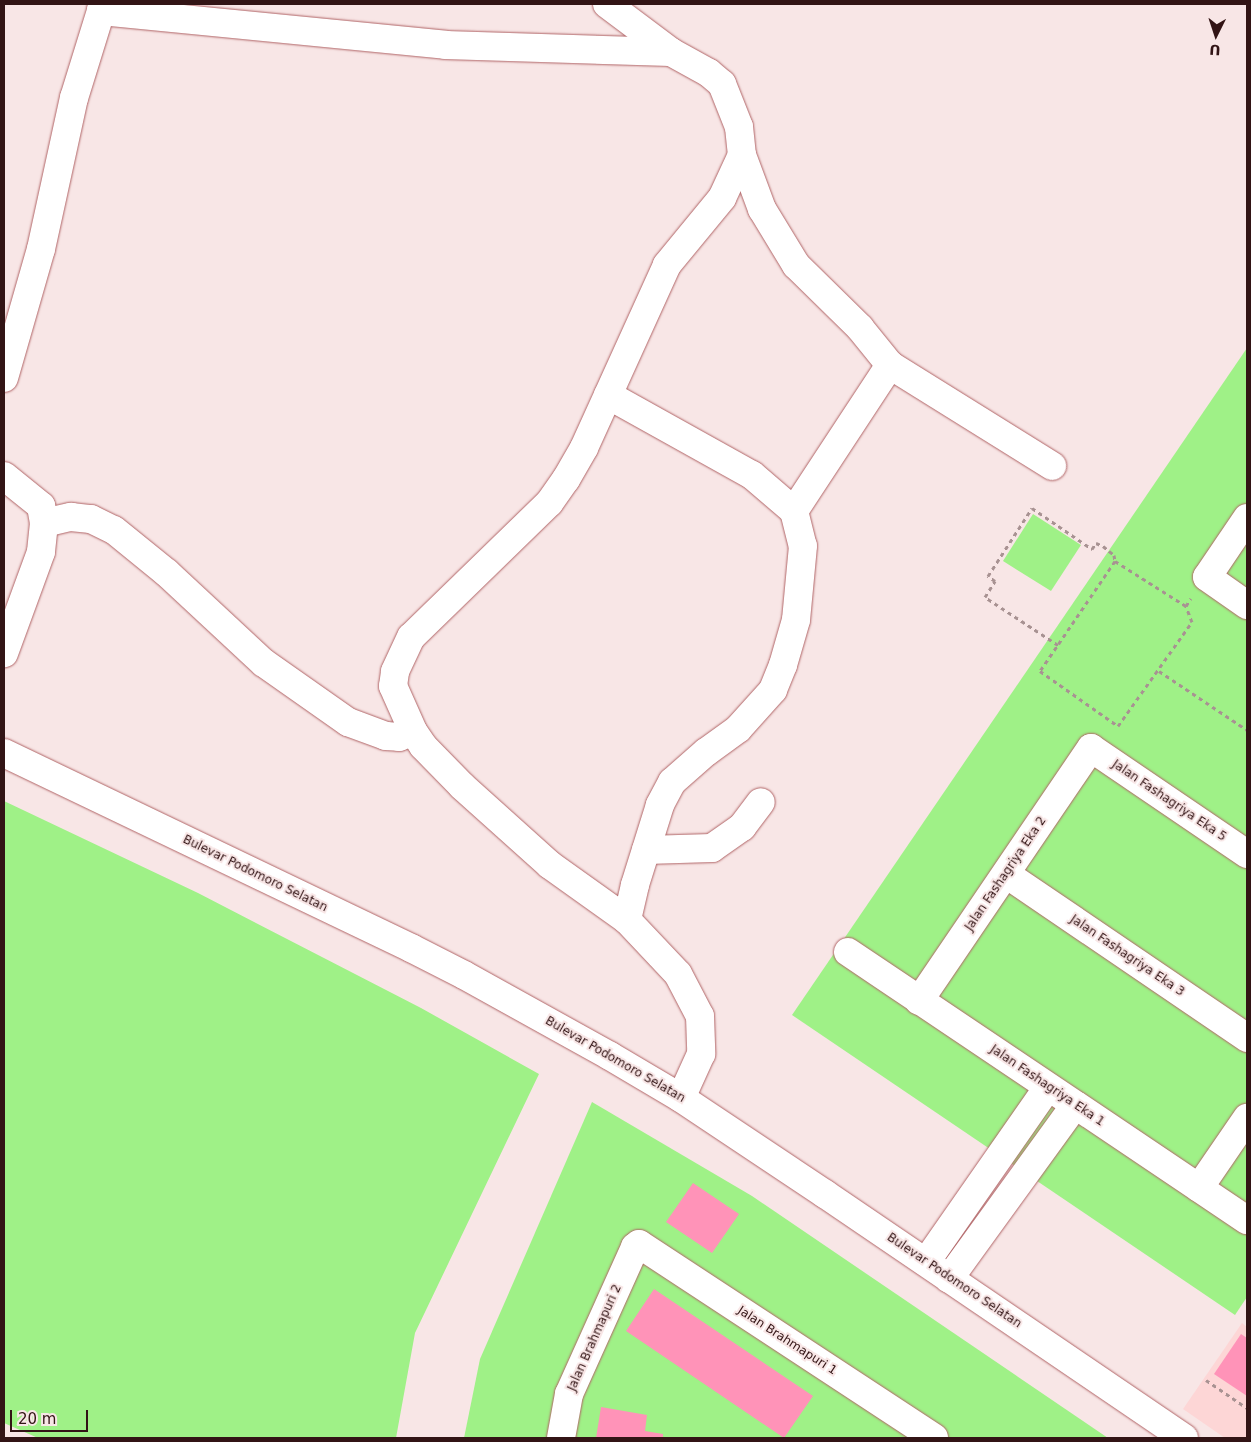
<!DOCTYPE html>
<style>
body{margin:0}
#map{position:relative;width:1251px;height:1442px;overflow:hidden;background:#f8e6e6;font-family:"DejaVu Sans",sans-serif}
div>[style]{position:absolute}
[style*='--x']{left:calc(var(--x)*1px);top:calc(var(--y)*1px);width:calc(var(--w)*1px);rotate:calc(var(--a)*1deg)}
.built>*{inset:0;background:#fdd6d6}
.green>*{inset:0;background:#9ff187}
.building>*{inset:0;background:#ff93b8}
.path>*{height:3px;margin-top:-1.5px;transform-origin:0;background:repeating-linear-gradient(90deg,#a89292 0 4px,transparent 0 8px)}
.roads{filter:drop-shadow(0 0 1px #b06466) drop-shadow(0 0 1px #b06466)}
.minor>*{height:28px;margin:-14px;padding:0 14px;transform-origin:14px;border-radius:14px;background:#fff}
span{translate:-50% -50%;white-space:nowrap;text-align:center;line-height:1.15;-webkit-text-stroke:4px #f8e6e6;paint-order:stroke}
.street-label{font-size:12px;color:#321415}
.frame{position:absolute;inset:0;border:5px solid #321415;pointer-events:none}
.north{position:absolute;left:1191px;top:10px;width:50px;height:50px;-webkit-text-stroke:4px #f8e6e6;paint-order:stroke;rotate:184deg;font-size:14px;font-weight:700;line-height:20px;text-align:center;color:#321415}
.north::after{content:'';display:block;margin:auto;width:18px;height:22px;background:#321415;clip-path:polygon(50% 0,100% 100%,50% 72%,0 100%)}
.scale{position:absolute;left:10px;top:1410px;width:78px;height:22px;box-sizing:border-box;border:2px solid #321415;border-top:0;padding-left:6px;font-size:15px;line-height:18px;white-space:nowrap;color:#321415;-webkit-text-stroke:4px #f8e6e6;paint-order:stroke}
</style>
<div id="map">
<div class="built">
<i style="clip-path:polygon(1242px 1323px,1247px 1327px,1247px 1438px,1225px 1438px,1183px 1409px)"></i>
</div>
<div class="green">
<i style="clip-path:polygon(1247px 348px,1247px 1297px,1235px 1315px,792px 1015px)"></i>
<i style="clip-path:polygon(1033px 514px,1081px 545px,1051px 591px,1003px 561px)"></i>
<i style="clip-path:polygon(4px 801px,198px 893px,421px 1008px,539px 1074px,415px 1333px,396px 1438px,38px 1438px,4px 1423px)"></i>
<i style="clip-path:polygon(592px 1102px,752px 1196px,1108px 1438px,464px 1438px,480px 1359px)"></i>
</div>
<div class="building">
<i style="clip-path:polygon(693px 1183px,739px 1214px,712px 1253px,666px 1222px)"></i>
<i style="clip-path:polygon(654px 1289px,813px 1396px,784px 1438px,626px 1331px)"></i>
<i style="clip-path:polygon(1241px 1334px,1247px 1338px,1247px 1396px,1214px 1374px)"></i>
<i style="clip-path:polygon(601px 1407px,647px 1415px,645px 1431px,663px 1434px,663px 1438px,596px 1438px)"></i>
</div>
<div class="path">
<i style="--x:1115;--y:561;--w:133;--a:124.3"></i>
<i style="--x:1040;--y:671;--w:95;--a:35.2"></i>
<i style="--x:1118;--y:726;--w:128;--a:-54.6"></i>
<i style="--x:1192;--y:622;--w:17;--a:-111"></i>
<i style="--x:1186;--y:606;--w:9;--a:-58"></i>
<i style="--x:1058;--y:645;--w:87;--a:-146.7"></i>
<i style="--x:985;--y:597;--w:19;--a:-58"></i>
<i style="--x:995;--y:581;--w:9;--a:-144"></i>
<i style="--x:988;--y:576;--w:81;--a:-57.1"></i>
<i style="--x:1032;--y:508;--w:73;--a:34.3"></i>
<i style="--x:1092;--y:549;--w:7;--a:-56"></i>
<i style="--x:1096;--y:543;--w:8;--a:23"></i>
<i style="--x:1103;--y:546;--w:14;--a:39"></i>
<i style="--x:1114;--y:555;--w:6;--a:81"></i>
<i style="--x:1115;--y:561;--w:84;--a:32.4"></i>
<i style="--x:1159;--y:671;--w:106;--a:33.8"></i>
<i style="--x:1206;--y:1380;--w:50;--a:34.3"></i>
</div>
<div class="roads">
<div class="minor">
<i style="--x:607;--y:4;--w:80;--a:36.9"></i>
<i style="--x:671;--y:52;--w:43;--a:28.9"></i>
<i style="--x:709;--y:73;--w:17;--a:40"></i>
<i style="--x:722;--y:84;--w:46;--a:68.4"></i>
<i style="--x:739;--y:127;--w:28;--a:84"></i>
<i style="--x:742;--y:155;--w:47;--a:114.9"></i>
<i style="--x:722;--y:198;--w:87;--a:129.4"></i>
<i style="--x:667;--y:265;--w:201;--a:114.4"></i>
<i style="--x:584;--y:448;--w:36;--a:120"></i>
<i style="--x:566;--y:479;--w:29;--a:125"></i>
<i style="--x:549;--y:503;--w:192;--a:135.8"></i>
<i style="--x:411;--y:637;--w:38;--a:115"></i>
<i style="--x:395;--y:672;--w:14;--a:98"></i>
<i style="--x:393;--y:686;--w:49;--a:66"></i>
<i style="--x:413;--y:731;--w:18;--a:56"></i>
<i style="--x:423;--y:746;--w:56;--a:45.7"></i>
<i style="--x:462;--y:786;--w:118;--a:41.9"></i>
<i style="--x:550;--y:865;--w:95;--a:35.5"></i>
<i style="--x:101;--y:11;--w:346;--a:5.6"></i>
<i style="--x:445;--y:45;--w:226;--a:1.8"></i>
<i style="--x:742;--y:155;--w:58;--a:69.7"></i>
<i style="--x:762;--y:209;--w:66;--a:58.7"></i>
<i style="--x:796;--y:265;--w:90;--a:44.5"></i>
<i style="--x:860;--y:328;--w:48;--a:51"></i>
<i style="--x:4;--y:378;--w:134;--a:-74"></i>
<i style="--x:41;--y:249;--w:155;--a:-77.7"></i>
<i style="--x:74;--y:98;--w:91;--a:-72.8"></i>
<i style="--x:101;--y:11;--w:7;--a:-82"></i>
<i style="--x:608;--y:395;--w:165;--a:29.1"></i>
<i style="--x:752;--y:475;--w:55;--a:40.6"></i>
<i style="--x:794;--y:511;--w:36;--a:76"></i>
<i style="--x:803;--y:546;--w:74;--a:95.4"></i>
<i style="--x:796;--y:620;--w:47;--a:106.1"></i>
<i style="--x:783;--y:665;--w:27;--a:112"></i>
<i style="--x:773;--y:690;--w:52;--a:131.9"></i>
<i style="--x:738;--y:729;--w:39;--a:144"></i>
<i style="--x:706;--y:752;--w:45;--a:138.6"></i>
<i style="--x:672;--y:782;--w:26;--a:118"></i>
<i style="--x:660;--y:805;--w:84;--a:107.4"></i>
<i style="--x:635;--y:885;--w:36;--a:103"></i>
<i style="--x:627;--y:920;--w:74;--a:46.6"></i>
<i style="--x:678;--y:974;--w:47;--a:62.4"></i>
<i style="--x:700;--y:1016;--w:38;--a:88"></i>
<i style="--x:701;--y:1054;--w:48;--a:114.4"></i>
<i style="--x:4;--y:476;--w:48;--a:39"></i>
<i style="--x:41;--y:506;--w:17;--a:80"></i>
<i style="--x:44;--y:523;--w:29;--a:96"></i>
<i style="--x:41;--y:552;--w:108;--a:110.1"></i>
<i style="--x:794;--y:511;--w:175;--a:-56.7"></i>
<i style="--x:890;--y:365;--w:191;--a:31.9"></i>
<i style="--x:1247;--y:518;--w:71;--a:124.1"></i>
<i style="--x:1207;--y:577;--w:49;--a:35"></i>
<i style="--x:44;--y:523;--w:28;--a:-13"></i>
<i style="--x:71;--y:517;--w:20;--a:6"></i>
<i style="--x:91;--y:519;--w:25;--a:26"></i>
<i style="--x:114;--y:530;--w:68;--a:39.1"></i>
<i style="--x:167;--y:573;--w:132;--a:42.9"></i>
<i style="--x:264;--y:663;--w:103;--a:35.1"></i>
<i style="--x:348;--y:722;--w:40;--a:20.2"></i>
<i style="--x:386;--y:736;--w:13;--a:4"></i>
<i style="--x:399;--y:737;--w:15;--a:-23"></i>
<i style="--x:4;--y:753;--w:451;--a:25.6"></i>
<i style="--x:411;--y:948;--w:59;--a:27"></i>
<i style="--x:464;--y:975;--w:167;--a:29"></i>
<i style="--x:610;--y:1056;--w:82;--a:30.6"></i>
<i style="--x:681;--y:1098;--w:173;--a:33.7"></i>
<i style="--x:825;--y:1194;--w:434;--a:34.2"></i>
<i style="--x:646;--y:850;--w:66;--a:-1.7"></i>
<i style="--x:712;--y:848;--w:37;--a:-35"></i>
<i style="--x:742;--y:827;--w:31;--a:-53"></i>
<i style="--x:1006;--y:874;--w:292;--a:34.2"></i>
<i style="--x:848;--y:952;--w:481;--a:33.9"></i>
<i style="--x:919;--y:1001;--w:306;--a:-55.8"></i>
<i style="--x:1091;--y:748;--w:189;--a:34.2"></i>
<i style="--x:1199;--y:1188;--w:85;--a:-55.6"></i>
<i style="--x:926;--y:1262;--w:213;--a:-55.1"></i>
<i style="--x:949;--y:1279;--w:215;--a:-54.1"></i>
<i style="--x:561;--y:1438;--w:45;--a:-79.7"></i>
<i style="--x:569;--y:1394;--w:161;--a:-65.8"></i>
<i style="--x:635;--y:1247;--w:5;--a:-37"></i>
<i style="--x:639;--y:1244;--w:353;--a:33.3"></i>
</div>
</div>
<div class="street-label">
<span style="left:1169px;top:801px;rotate:34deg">Jalan Fashagriya Eka 5</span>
<span style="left:255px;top:874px;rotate:26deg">Bulevar Podomoro Selatan</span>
<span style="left:1006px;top:874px;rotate:-56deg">Jalan Fashagriya Eka 2</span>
<span style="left:1127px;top:956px;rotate:34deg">Jalan Fashagriya Eka 3</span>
<span style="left:615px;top:1060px;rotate:30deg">Bulevar Podomoro Selatan</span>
<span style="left:1047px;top:1086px;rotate:34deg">Jalan Fashagriya Eka 1</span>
<span style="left:954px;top:1281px;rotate:34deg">Bulevar Podomoro Selatan</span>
<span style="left:595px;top:1338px;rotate:-66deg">Jalan Brahmapuri 2</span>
<span style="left:787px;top:1341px;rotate:33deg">Jalan Brahmapuri 1</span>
</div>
<div class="frame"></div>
<div class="north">U</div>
<div class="scale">20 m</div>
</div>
